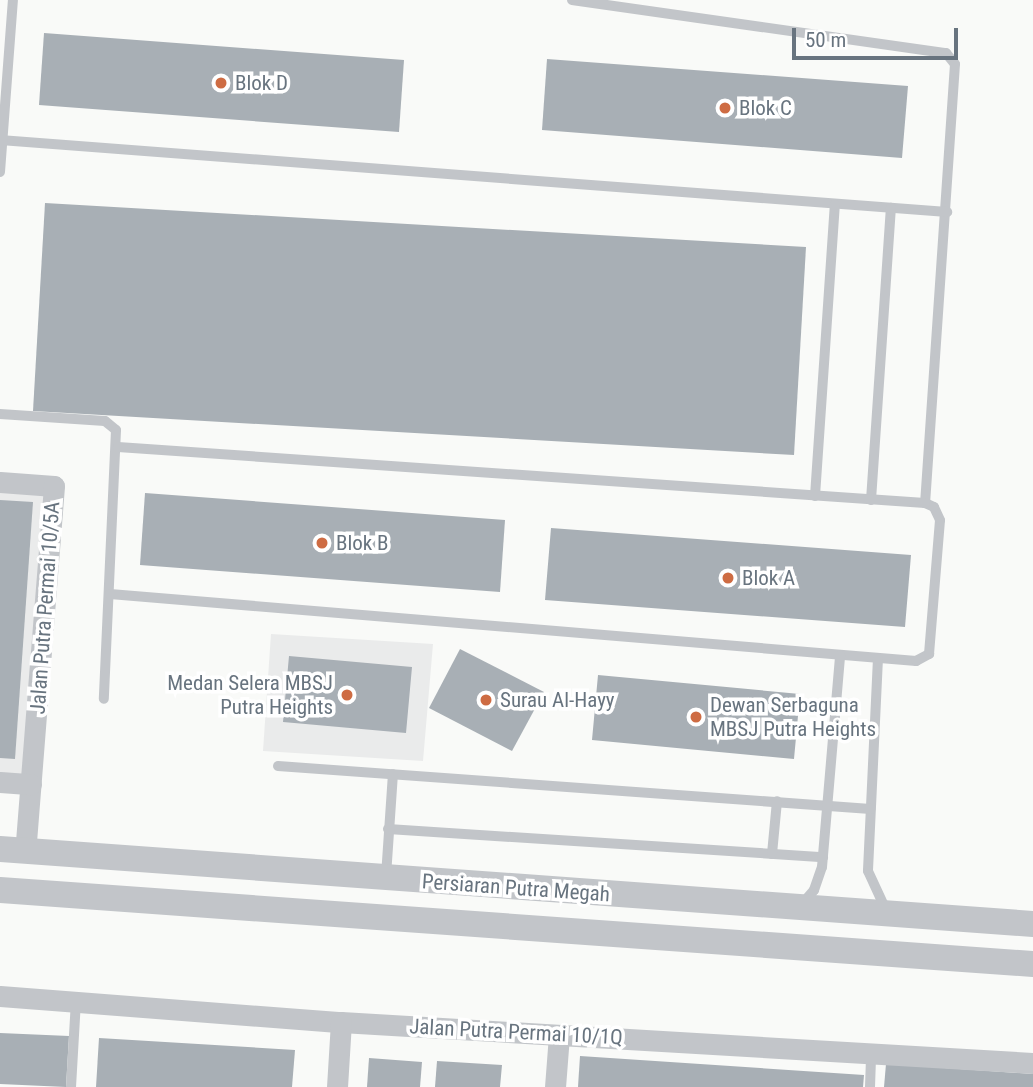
<!DOCTYPE html>
<style>
body{margin:0}
#map{position:relative;width:1033px;height:1087px;overflow:hidden;background:#f9faf8;font-family:"Roboto Condensed",sans-serif}
div>[style]{position:absolute}
[style*='--x']{left:calc(var(--x)*1px);top:calc(var(--y)*1px);width:calc(var(--w)*1px);rotate:calc(var(--a)*1deg)}
.built>*{inset:0;background:#eaebeb}
.building>*{inset:0;background:#a8afb5}
.service>*{height:10px;margin:-5px;padding:0 5px;transform-origin:5px;border-radius:5px;background:#c2c5c9}
.minor>*{height:21px;margin:-10.5px;padding:0 10.5px;transform-origin:10.5px;border-radius:10.5px;background:#c2c5c9}
.tertiary>*{height:26px;margin:-13px;padding:0 13px;transform-origin:13px;border-radius:13px;background:#c2c5c9}
.dots>*{width:19px;height:19px;translate:-50% -50%;box-sizing:border-box;border:4px solid #fff;border-radius:50%}
span{translate:-50% -50%;white-space:nowrap;text-align:center;line-height:1.15;-webkit-text-stroke:7px #fff;paint-order:stroke}
.poi-label{font-size:21px;color:#68747f}
.left{translate:0 -50%;text-align:left}
.right{translate:-100% -50%;text-align:right}
.street-label{font-size:21px;color:#68747f}
.scale{position:absolute;left:792px;top:28px;width:166px;height:32px;box-sizing:border-box;border:4px solid #68747f;border-top:0;padding-left:9px;font-size:21px;line-height:24px;white-space:nowrap;color:#68747f;-webkit-text-stroke:5px #fff;paint-order:stroke}
</style>
<div id="map">
<div class="built">
<i style="clip-path:polygon(0 491px,44px 494px,22px 775px,0 774px)"></i>
<i style="clip-path:polygon(271px 634px,433px 644px,423px 761px,263px 751px)"></i>
</div>
<div class="building">
<i style="clip-path:polygon(44px 33px,404px 60px,399px 132px,39px 105px)"></i>
<i style="clip-path:polygon(547px 59px,908px 86px,902px 158px,542px 130px)"></i>
<i style="clip-path:polygon(45px 203px,806px 247px,794px 455px,33px 411px)"></i>
<i style="clip-path:polygon(145px 493px,505px 520px,500px 592px,140px 565px)"></i>
<i style="clip-path:polygon(0 500px,33px 502px,15px 759px,0 758px)"></i>
<i style="clip-path:polygon(551px 528px,911px 555px,905px 627px,545px 600px)"></i>
<i style="clip-path:polygon(460px 649px,544px 692px,512px 751px,429px 708px)"></i>
<i style="clip-path:polygon(289px 656px,412px 667px,406px 733px,283px 722px)"></i>
<i style="clip-path:polygon(598px 675px,800px 694px,794px 759px,592px 740px)"></i>
<i style="clip-path:polygon(0 1033px,69px 1036px,66px 1087px,0 1084px)"></i>
<i style="clip-path:polygon(99px 1038px,295px 1050px,292px 1087px,96px 1087px)"></i>
<i style="clip-path:polygon(580px 1056px,864px 1075px,863px 1087px,578px 1087px)"></i>
<i style="clip-path:polygon(369px 1058px,422px 1062px,420px 1087px,367px 1087px)"></i>
<i style="clip-path:polygon(437px 1061px,502px 1065px,500px 1087px,435px 1087px)"></i>
<i style="clip-path:polygon(886px 1064px,1033px 1074px,1033px 1087px,884px 1087px)"></i>
</div>
<div class="service">
<i style="--x:572;--y:0;--w:378;--a:8.1"></i>
<i style="--x:946;--y:53;--w:14;--a:51"></i>
<i style="--x:955;--y:64;--w:440;--a:93.9"></i>
<i style="--x:0;--y:140;--w:950;--a:4.35"></i>
<i style="--x:0;--y:172;--w:172;--a:-85.7"></i>
<i style="--x:0;--y:414;--w:105;--a:3.8"></i>
<i style="--x:105;--y:421;--w:14;--a:39"></i>
<i style="--x:116;--y:430;--w:269;--a:92.6"></i>
<i style="--x:815;--y:496;--w:292;--a:-86.1"></i>
<i style="--x:871;--y:500;--w:293;--a:-86.1"></i>
<i style="--x:110;--y:594;--w:809;--a:4.75"></i>
<i style="--x:916;--y:661;--w:15;--a:-28"></i>
<i style="--x:929;--y:654;--w:134;--a:-85.3"></i>
<i style="--x:940;--y:520;--w:14;--a:-115"></i>
<i style="--x:934;--y:507;--w:10;--a:-156"></i>
<i style="--x:925;--y:503;--w:809;--a:-176.03"></i>
<i style="--x:878;--y:658;--w:213;--a:92.7"></i>
<i style="--x:868;--y:871;--w:43;--a:65.2"></i>
<i style="--x:278;--y:766;--w:594;--a:4.15"></i>
<i style="--x:388;--y:829;--w:436;--a:3.7"></i>
<i style="--x:772;--y:854;--w:53;--a:-84.6"></i>
<i style="--x:386;--y:876;--w:102;--a:-86.1"></i>
<i style="--x:801;--y:905;--w:20;--a:-49"></i>
<i style="--x:814;--y:890;--w:24;--a:-71"></i>
<i style="--x:822;--y:867;--w:212;--a:-85.1"></i>
<i style="--x:71;--y:1087;--w:87;--a:-86.7"></i>
<i style="--x:870;--y:1087;--w:36;--a:-88"></i>
</div>
<div class="minor">
<i style="--x:0;--y:482;--w:54;--a:4.2"></i>
<i style="--x:54;--y:486;--w:367;--a:94.5"></i>
<i style="--x:0;--y:782;--w:31;--a:4"></i>
<i style="--x:0;--y:996;--w:342;--a:4.4"></i>
<i style="--x:341;--y:1022;--w:693;--a:3.39"></i>
<i style="--x:337;--y:1087;--w:65;--a:-86.5"></i>
<i style="--x:555;--y:1087;--w:52;--a:-85.6"></i>
</div>
<div class="tertiary">
<i style="--x:0;--y:849;--w:1036;--a:4.15"></i>
<i style="--x:0;--y:890;--w:1036;--a:4.1"></i>
</div>
<div class="dots">
<i style="left:221px;top:83px;background:#ce6c43"></i>
<i style="left:725px;top:108px;background:#ce6c43"></i>
<i style="left:322px;top:543px;background:#ce6c43"></i>
<i style="left:728px;top:578px;background:#ce6c43"></i>
<i style="left:347px;top:695px;background:#ce6c43"></i>
<i style="left:486px;top:700px;background:#ce6c43"></i>
<i style="left:696px;top:717px;background:#ce6c43"></i>
</div>
<div class="poi-label">
<span class="left" style="left:235px;top:83px">Blok D</span>
<span class="left" style="left:739px;top:108px">Blok C</span>
<span class="left" style="left:336px;top:543px">Blok B</span>
<span class="left" style="left:742px;top:578px">Blok A</span>
<span class="right" style="left:333px;top:695px">Medan Selera MBSJ<br>Putra Heights</span>
<span class="left" style="left:500px;top:700px">Surau Al-Hayy</span>
<span class="left" style="left:710px;top:717px">Dewan Serbaguna<br>MBSJ Putra Heights</span>
</div>
<div class="street-label">
<span style="left:45px;top:608px;rotate:-86deg">Jalan Putra Permai 10/5A</span>
<span style="left:516px;top:888px;rotate:4deg">Persiaran Putra Megah</span>
<span style="left:516px;top:1032px;rotate:3deg">Jalan Putra Permai 10/1Q</span>
</div>
<div class="scale">50 m</div>
</div>
